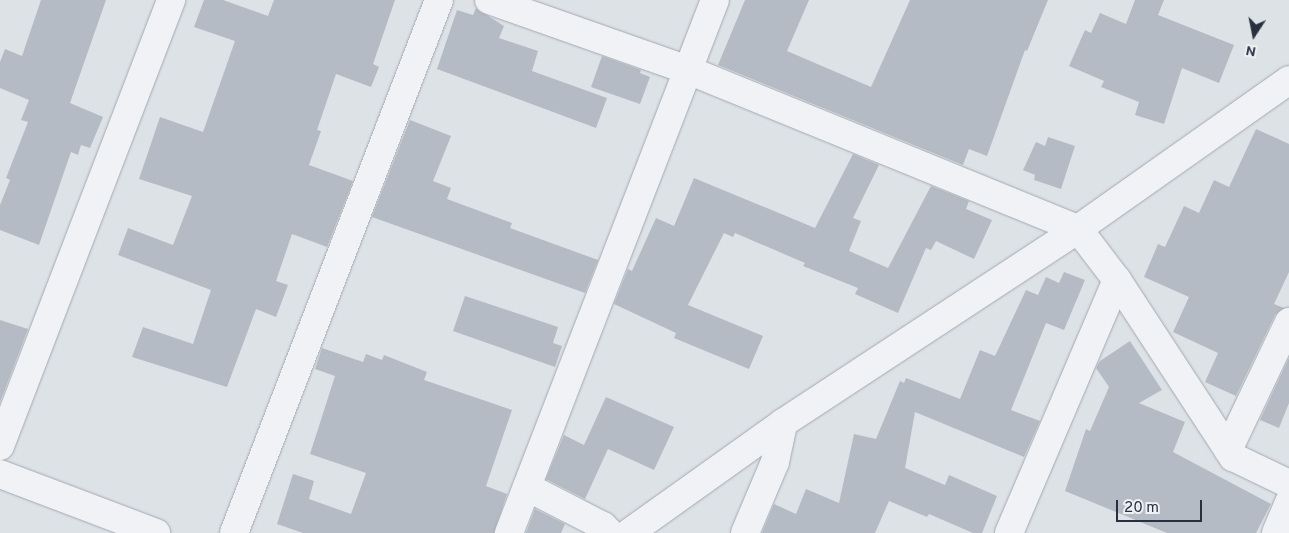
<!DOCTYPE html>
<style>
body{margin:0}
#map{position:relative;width:1289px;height:533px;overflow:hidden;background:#dde2e7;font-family:Overpass,sans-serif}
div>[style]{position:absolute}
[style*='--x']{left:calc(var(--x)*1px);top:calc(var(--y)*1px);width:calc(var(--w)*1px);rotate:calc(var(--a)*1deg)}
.building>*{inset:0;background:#b5bbc4}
.roads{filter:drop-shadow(0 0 1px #a3a9b1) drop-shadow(0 0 1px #a3a9b1)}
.minor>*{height:28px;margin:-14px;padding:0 14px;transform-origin:14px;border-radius:14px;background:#f0f2f6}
span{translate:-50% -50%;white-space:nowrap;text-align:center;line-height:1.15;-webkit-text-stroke:4.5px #edf1f5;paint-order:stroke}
.north{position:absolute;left:1229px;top:10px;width:50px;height:50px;-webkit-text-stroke:4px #edf1f5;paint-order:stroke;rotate:191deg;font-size:14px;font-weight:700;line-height:20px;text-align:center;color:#27303e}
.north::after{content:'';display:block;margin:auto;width:18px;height:22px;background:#27303e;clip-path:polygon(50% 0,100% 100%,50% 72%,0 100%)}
.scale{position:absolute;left:1116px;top:500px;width:86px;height:22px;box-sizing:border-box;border:2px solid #27303e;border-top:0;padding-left:6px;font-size:15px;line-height:18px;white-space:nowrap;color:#27303e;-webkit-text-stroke:4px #edf1f5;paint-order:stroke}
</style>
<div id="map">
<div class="building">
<i style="clip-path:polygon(41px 0,106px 0,70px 103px,103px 117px,90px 148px,81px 145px,78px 155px,71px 152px,39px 245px,0 230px,0 205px,10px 180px,6px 178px,28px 122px,21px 120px,29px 100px,0 88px,0 62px,5px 49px,22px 56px)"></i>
<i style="clip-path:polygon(204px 0,223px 0,268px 16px,274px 0,395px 0,373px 64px,379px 67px,371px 87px,336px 74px,317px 130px,321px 131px,309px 165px,353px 181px,327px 247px,292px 234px,276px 281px,288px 285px,276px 317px,256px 309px,227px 387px,132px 357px,143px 327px,193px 344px,211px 290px,118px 255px,128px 228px,173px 245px,192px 196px,139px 179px,160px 117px,203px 132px,235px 41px,194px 27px)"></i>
<i style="clip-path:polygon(745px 0,809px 0,787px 51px,871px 87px,910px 0,1048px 0,1027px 51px,1025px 50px,987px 156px,969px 149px,963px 165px,718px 65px)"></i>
<i style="clip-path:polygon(1135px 0,1164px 0,1158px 15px,1234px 45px,1219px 83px,1182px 68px,1164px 124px,1135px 115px,1139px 102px,1101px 87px,1104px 81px,1069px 66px,1085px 30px,1091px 33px,1100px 13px,1126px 24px)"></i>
<i style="clip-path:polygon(476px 8px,504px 26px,499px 38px,538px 51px,532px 71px,607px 98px,596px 128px,437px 69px,457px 10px,473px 15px)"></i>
<i style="clip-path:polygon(602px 56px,641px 70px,640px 73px,650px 77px,640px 104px,591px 87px)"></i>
<i style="clip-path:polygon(410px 120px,451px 136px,433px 181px,451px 188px,447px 199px,512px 223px,510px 228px,598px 260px,585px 293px,372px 217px)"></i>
<i style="clip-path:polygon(1256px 129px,1289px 144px,1289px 272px,1274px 304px,1284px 308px,1275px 315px,1236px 396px,1205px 382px,1218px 353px,1173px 332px,1189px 297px,1144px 277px,1158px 244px,1165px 247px,1184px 206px,1199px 213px,1214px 180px,1229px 187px)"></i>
<i style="clip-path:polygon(1048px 137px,1075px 146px,1061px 189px,1034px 180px,1035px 175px,1023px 170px,1036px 142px,1045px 146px)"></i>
<i style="clip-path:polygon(853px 154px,879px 165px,853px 218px,861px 221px,849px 251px,888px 268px,931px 186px,969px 201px,966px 209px,992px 220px,974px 259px,936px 241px,931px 250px,926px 248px,898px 313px,855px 294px,858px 288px,803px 266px,805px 263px,735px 233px,733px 237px,724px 233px,688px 305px,763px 336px,749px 369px,674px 338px,676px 333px,614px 304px,628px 269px,632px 271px,656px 218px,674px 226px,694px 178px,815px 228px)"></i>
<i style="clip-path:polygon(1064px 272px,1085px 280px,1064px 330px,1046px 323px,1011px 410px,1040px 421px,1024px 457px,915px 412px,905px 468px,945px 485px,949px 475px,997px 496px,982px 533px,973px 533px,929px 514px,927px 517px,889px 501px,875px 533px,762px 533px,774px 504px,796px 514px,806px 489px,839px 503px,854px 434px,876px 439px,900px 381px,904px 383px,906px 378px,960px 399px,980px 350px,995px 356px,1026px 290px,1038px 295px,1046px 277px,1059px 283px)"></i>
<i style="clip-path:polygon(465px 296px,558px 327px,553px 343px,562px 346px,555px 367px,453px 331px)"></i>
<i style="clip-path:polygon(0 320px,28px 329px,0 402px)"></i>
<i style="clip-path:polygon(1130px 341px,1162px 390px,1139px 403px,1185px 422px,1173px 452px,1271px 504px,1256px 533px,1167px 533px,1065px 491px,1086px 429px,1090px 431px,1109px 387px,1096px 368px,1100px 361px)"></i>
<i style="clip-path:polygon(322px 348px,363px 362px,366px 354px,382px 360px,384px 355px,427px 372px,424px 380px,512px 410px,486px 486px,507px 494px,494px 533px,303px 533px,277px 524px,293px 474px,314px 481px,309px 499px,351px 514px,366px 473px,310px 454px,335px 376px,315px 369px)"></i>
<i style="clip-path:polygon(1289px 358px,1289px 403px,1279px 428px,1260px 420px)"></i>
<i style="clip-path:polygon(606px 397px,674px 427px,654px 470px,608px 449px,585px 499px,546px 479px,564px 435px,584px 445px)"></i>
<i style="clip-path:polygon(535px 509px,565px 524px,561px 533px,526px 533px)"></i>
</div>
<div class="roads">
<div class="minor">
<i style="--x:489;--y:0;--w:211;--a:19.4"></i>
<i style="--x:688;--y:70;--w:421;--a:22.2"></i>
<i style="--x:1078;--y:229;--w:64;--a:52.6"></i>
<i style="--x:1117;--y:280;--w:212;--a:56.8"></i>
<i style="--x:1233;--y:457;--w:62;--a:25.7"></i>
<i style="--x:0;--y:446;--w:478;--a:-69"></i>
<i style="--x:1228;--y:450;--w:142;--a:-64.5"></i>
<i style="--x:0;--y:474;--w:167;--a:20.7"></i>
<i style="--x:527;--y:487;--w:85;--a:27.2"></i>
<i style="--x:603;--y:526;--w:10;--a:45"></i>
<i style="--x:234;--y:533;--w:571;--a:-68.96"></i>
<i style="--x:509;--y:533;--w:571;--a:-68.87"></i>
<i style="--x:629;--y:533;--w:189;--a:-35.5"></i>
<i style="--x:783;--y:423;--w:353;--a:-33.3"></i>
<i style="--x:1078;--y:229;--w:258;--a:-35.2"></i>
<i style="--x:745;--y:533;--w:77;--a:-67.1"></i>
<i style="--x:775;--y:462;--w:40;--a:-78"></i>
<i style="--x:1009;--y:533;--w:275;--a:-66.9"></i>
<i style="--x:1276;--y:533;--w:34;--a:-67"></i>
</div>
</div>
<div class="north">N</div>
<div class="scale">20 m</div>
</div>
